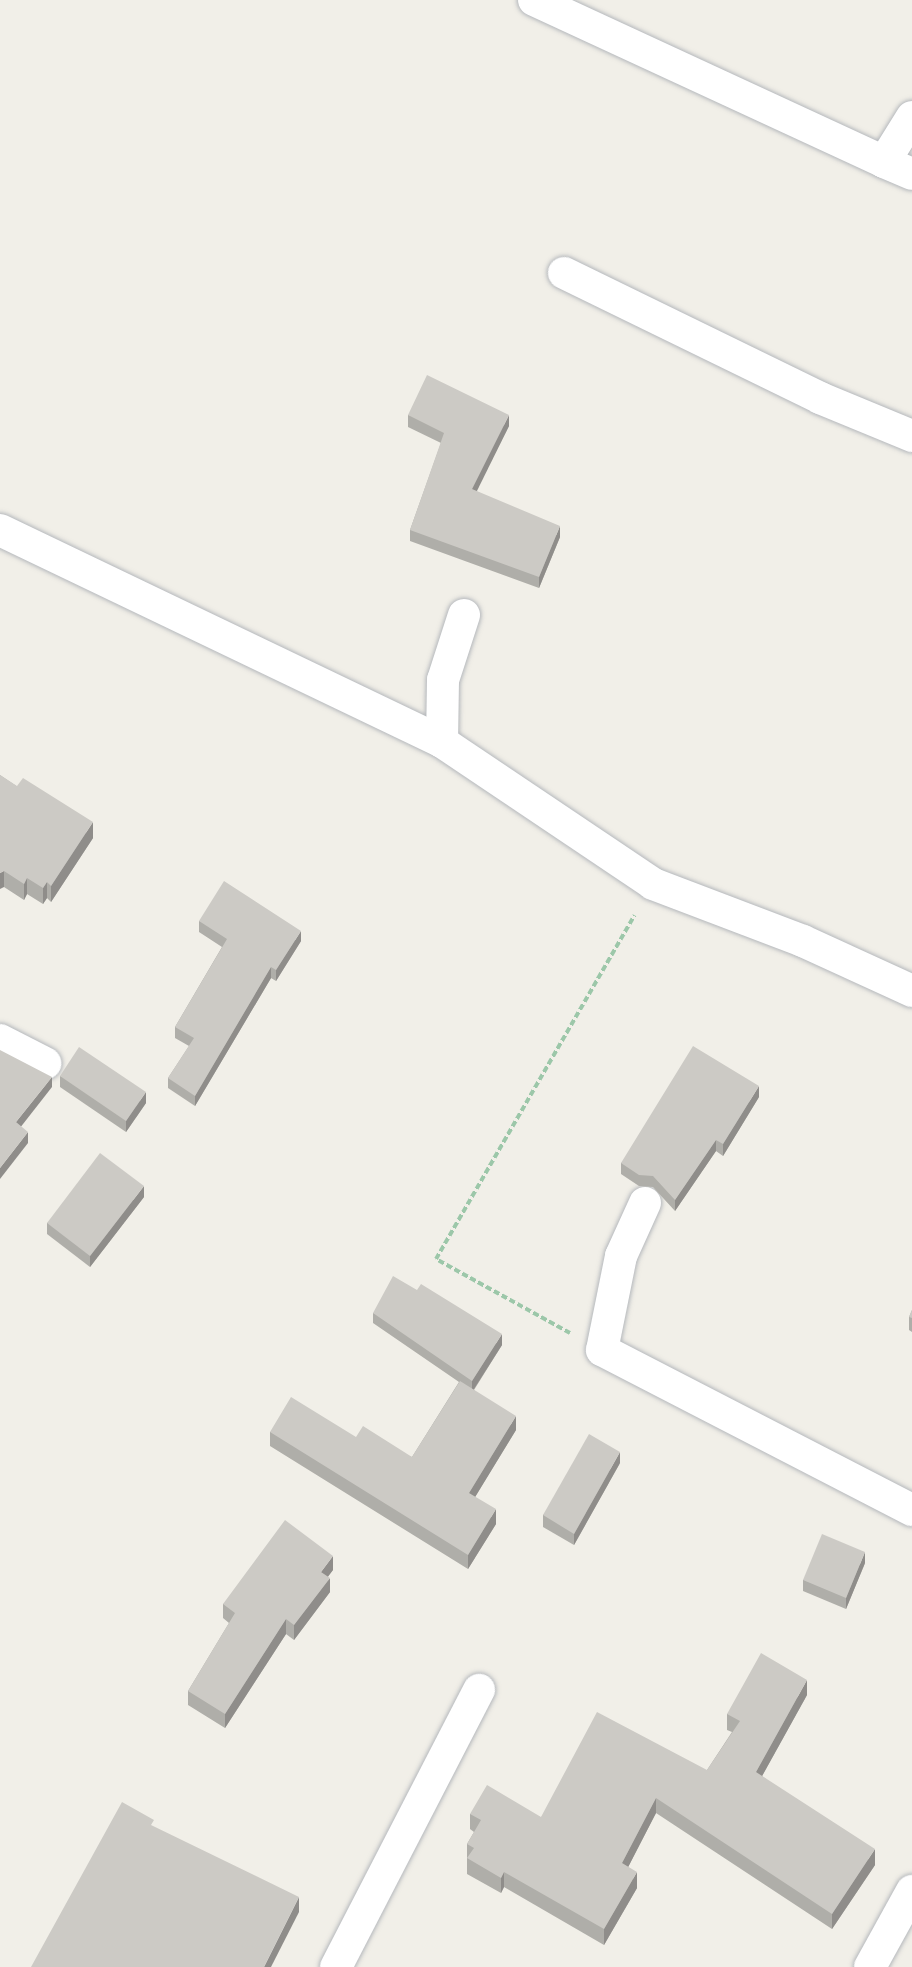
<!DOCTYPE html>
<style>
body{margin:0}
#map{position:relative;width:912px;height:1967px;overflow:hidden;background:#f1efe8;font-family:"Public Sans",sans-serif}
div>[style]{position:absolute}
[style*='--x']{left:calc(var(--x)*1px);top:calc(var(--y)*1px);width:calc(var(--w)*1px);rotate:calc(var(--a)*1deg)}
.path>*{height:4px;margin-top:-2px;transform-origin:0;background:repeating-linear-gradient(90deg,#9cc7a9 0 6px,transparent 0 9px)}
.roads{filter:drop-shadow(0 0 2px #b5b8bc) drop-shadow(0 0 2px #b5b8bc)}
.minor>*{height:32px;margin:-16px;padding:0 16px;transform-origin:16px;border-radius:16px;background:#fff}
.wall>*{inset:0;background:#afaea9}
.shaded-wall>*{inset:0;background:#8f8d8a}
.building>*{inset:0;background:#cccac5}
span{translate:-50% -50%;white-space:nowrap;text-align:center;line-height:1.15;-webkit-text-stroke:4.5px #fff;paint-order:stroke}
</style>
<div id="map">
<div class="path">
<i style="--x:570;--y:1333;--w:153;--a:-151.1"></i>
<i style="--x:436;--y:1259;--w:397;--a:-60"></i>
</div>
<div class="roads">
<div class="minor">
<i style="--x:534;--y:0;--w:386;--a:24.8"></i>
<i style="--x:884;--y:162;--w:53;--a:-58.1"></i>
<i style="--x:884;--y:162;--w:30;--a:23"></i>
<i style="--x:564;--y:273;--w:285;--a:26"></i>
<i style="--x:820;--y:398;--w:100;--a:22.4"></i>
<i style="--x:0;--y:530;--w:490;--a:25.6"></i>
<i style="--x:464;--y:615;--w:68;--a:107.9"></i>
<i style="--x:443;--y:680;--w:62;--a:90.9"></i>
<i style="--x:442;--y:742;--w:254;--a:33.9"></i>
<i style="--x:653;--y:884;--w:160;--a:20.8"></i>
<i style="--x:803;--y:941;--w:120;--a:24.6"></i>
<i style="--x:0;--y:1040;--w:51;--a:27.1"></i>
<i style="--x:645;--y:1203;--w:58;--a:114.4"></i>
<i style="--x:621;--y:1256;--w:96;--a:101.4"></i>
<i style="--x:602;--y:1350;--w:349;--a:27.3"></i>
<i style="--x:336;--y:1967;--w:312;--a:-62.7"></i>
<i style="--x:870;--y:1967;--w:87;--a:-61.1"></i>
</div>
</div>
<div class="wall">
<i style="clip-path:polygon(408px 415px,509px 426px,476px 491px,560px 537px,539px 588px,410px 541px,410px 530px,441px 443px,408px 427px)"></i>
<i style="clip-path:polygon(0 775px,93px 838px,51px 902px,47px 898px,43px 904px,27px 894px,24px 900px,4px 887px)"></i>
<i style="clip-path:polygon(199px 921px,301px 941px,276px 981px,271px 978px,195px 1106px,168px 1088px,168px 1078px,189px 1046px,175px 1038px,175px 1027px,222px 947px,199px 932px)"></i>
<i style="clip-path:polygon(60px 1076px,146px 1103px,126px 1132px,60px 1087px)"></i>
<i style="clip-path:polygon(759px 1097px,723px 1156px,716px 1151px,675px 1211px,653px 1187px,639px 1186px,621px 1174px,621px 1163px)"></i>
<i style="clip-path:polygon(144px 1197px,90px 1267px,47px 1234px,47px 1223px)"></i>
<i style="clip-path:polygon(912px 1310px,912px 1332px,909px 1330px,909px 1317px)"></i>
<i style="clip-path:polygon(373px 1313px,502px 1345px,474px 1390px,516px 1430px,475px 1497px,496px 1524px,468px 1569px,270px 1446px,270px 1432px,356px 1437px,412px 1457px,459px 1382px,373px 1323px)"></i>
<i style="clip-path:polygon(620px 1463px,574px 1545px,543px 1527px,543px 1515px)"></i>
<i style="clip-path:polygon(865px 1563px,846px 1609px,803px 1591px,803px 1580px)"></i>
<i style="clip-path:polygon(333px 1570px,328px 1576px,330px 1592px,294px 1640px,286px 1634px,225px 1728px,188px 1705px,188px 1691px,229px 1623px,223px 1618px,223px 1604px)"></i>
<i style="clip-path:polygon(807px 1695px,762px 1776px,875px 1865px,832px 1929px,656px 1813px,628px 1867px,637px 1888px,604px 1945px,504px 1887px,501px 1893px,467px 1874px,467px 1844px,474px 1832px,470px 1829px,470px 1814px,541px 1817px,707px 1770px,732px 1732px,727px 1730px,727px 1714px)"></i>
</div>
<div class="shaded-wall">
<i style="clip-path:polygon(509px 415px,509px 426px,472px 501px,472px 489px)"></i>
<i style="clip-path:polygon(560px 526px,560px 537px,539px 588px,539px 577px)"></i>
<i style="clip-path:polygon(93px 822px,93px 838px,51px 902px,51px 886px)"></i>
<i style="clip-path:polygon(4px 871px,4px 887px,0 889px,0 873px)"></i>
<i style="clip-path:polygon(27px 878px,27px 894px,24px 900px,24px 884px)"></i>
<i style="clip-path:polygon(47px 882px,47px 898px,43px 904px,43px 888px)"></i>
<i style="clip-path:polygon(301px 931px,301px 941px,276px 981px,276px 970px)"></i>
<i style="clip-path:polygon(271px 967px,271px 978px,195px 1106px,195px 1096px)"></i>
<i style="clip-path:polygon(52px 1077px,52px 1087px,16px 1133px,16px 1122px)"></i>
<i style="clip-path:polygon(759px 1086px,759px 1097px,723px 1156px,723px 1144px)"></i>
<i style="clip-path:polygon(146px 1092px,146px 1103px,126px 1132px,126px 1121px)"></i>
<i style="clip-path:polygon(28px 1132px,28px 1143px,0 1179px,0 1168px)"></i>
<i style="clip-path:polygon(716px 1140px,716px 1151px,675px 1211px,675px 1200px)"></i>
<i style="clip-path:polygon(144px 1186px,144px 1197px,90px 1267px,90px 1256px)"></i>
<i style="clip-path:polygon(502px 1334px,502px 1345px,472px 1392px,472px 1381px)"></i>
<i style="clip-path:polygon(516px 1416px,516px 1430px,469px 1507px,469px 1493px)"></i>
<i style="clip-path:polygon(620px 1452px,620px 1463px,574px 1545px,574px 1534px)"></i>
<i style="clip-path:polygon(496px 1509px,496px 1524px,468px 1569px,468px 1555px)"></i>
<i style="clip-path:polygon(865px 1552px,865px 1563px,846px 1609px,846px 1598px)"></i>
<i style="clip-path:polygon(333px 1556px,333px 1570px,321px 1586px,321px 1572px)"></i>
<i style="clip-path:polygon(330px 1578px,330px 1592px,294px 1640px,294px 1625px)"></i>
<i style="clip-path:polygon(286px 1619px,286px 1634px,225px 1728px,225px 1714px)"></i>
<i style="clip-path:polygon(807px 1680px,807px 1695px,756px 1787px,756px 1772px)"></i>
<i style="clip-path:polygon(656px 1798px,656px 1813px,622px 1879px,622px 1863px)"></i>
<i style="clip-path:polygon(875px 1849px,875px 1865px,832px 1929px,832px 1914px)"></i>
<i style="clip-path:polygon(504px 1872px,504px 1887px,501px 1893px,501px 1878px)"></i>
<i style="clip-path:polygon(637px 1872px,637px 1888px,604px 1945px,604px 1929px)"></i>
<i style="clip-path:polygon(299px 1897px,299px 1912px,271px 1967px,264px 1967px)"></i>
</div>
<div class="building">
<i style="clip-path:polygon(427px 375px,509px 415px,472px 489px,560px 526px,539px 577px,410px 530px,444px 433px,408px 415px)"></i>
<i style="clip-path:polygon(0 775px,17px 786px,23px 778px,93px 822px,51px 886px,47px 882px,43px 888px,27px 878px,24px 884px,4px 871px,0 873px)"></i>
<i style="clip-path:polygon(224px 881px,301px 931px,276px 970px,271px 967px,195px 1096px,168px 1078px,194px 1038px,175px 1027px,227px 939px,199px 921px)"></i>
<i style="clip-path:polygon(693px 1046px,759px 1086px,723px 1144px,716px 1140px,675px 1200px,653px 1176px,639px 1175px,621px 1163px)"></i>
<i style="clip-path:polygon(79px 1047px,146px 1092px,126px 1121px,60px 1076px)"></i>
<i style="clip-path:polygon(0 1050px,52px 1077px,16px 1122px,28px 1132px,0 1168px)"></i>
<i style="clip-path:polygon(100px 1153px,144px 1186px,90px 1256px,47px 1223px)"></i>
<i style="clip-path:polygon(393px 1276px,417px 1290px,421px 1284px,502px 1334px,472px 1381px,373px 1313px)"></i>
<i style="clip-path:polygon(912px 1310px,912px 1318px,909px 1317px)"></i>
<i style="clip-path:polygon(460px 1381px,516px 1416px,469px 1493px,496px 1509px,468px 1555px,270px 1432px,291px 1397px,356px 1437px,363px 1426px,412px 1457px)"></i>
<i style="clip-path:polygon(589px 1434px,620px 1452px,574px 1534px,543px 1515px)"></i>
<i style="clip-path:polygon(285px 1520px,333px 1556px,321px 1572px,330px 1578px,294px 1625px,286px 1619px,225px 1714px,188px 1691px,235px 1613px,223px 1604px)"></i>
<i style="clip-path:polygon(822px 1534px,865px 1552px,846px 1598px,803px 1580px)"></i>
<i style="clip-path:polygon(761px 1653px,807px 1680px,756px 1772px,875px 1849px,832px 1914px,656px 1798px,622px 1863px,637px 1872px,604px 1929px,504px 1872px,501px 1878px,467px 1858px,474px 1848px,467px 1844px,481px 1820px,470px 1814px,487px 1785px,541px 1817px,597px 1712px,707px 1770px,740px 1721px,727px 1714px)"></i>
<i style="clip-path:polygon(122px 1802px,154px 1820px,151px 1825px,299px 1897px,264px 1967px,31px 1967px)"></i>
</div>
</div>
